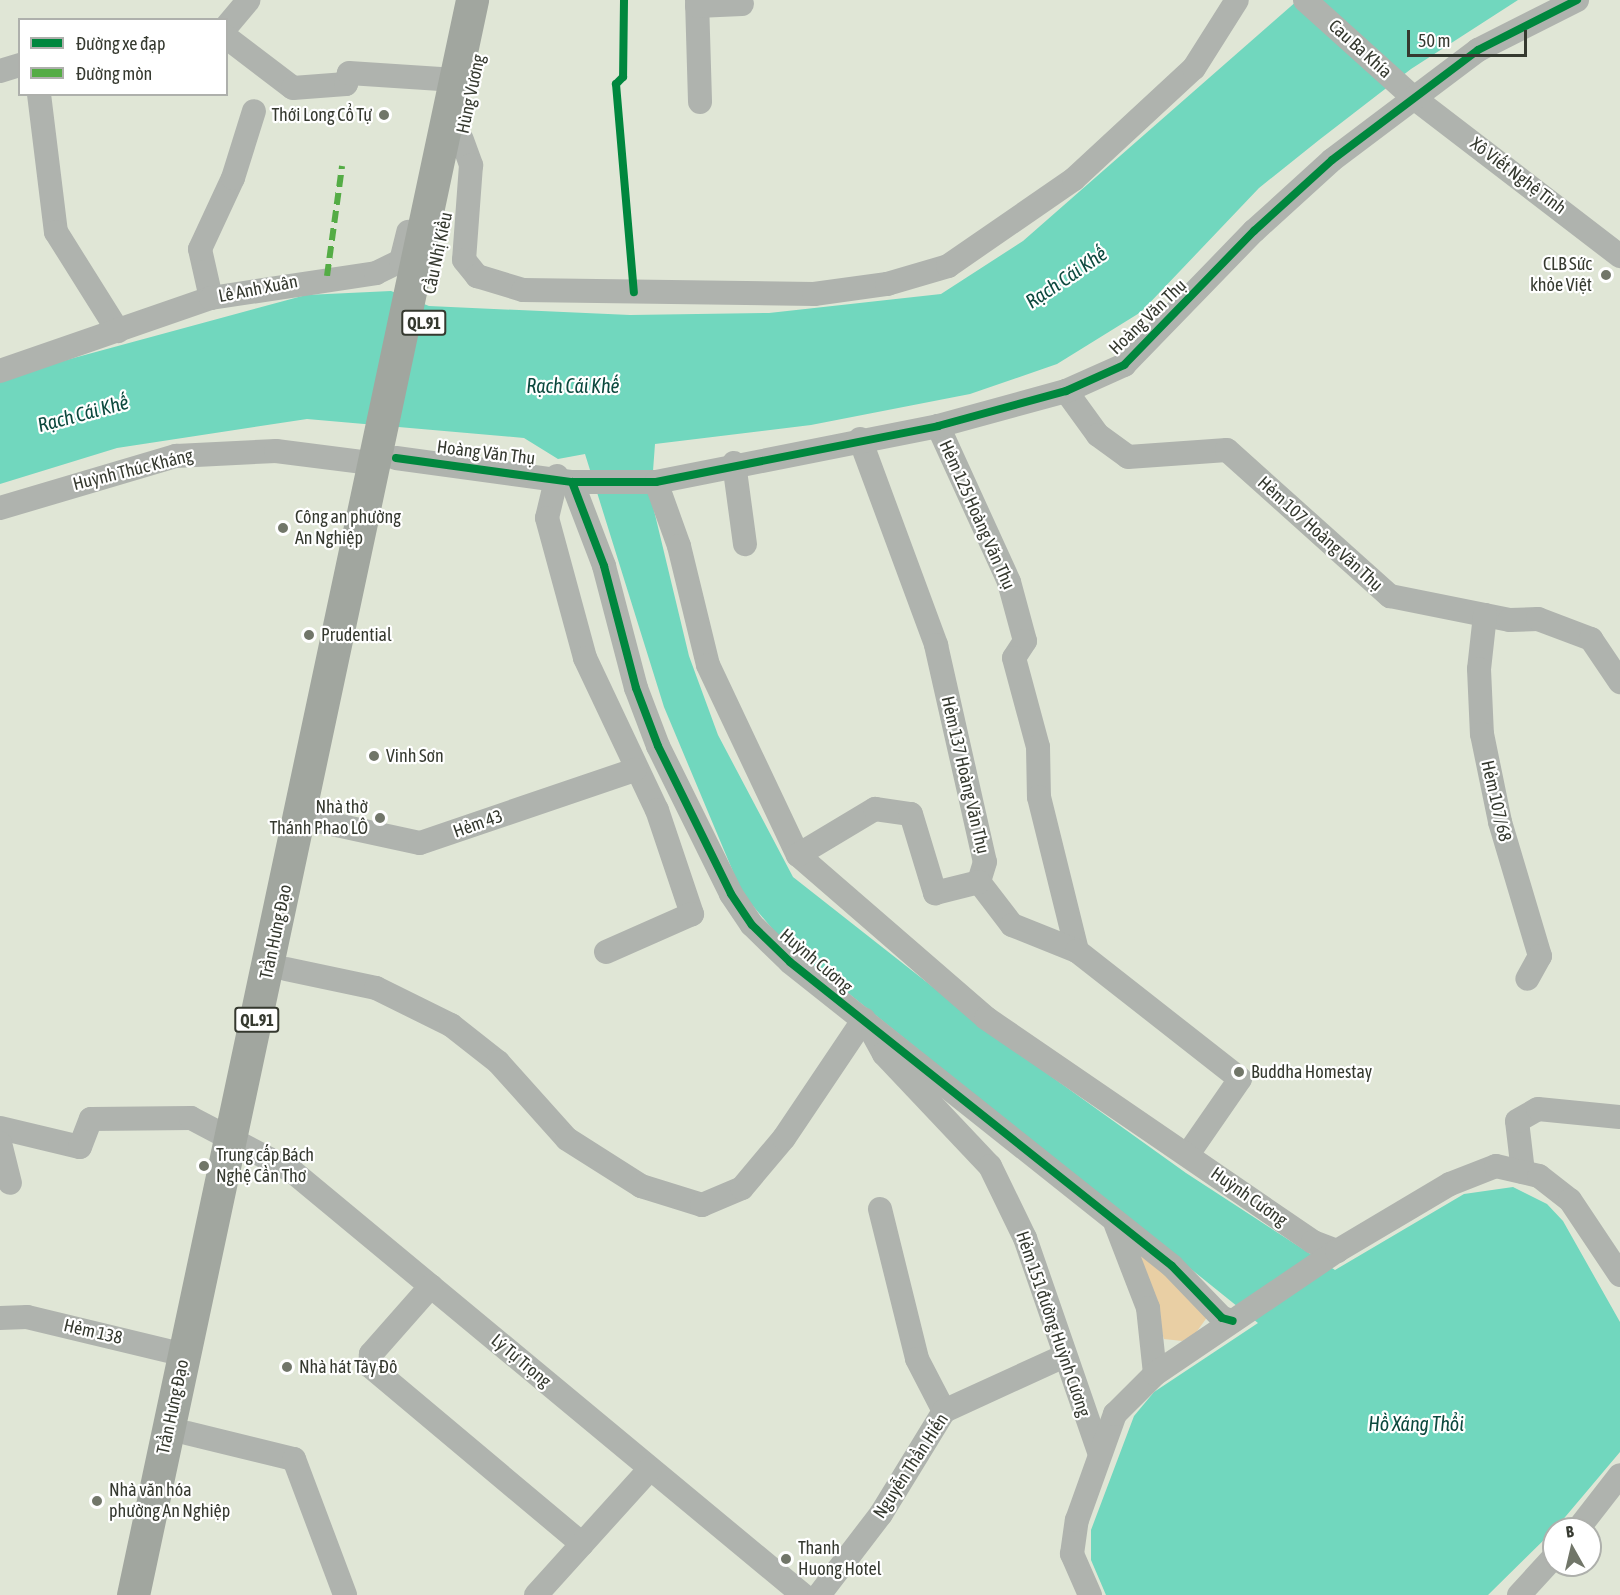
<!DOCTYPE html>
<meta charset="utf-8">
<style>
body{margin:0}
#map{position:relative;width:1620px;height:1595px;overflow:hidden;background:#e0e6d6;font-family:"Asap Condensed",sans-serif}
div>[style]{position:absolute}
[style*='--x']{left:calc(var(--x)*1px);top:calc(var(--y)*1px);width:calc(var(--w)*1px);rotate:calc(var(--a)*1deg)}
.green>*{inset:0;background:#e9cfa4}
.water>*{inset:0;background:#71d7be}
.minor>*{height:24px;margin:-12px;padding:0 12px;transform-origin:12px;border-radius:12px;background:#afb3ae}
.highway>*{height:33px;margin:-16.5px;padding:0 16.5px;transform-origin:16.5px;border-radius:16.5px;background:#a1a69f}
.quiet>*{height:6px;margin-top:-3px;transform-origin:0;background:repeating-linear-gradient(90deg,#54ac45 0 12px,transparent 0 18px)}
.cycleway>*{height:8px;margin:-4px;padding:0 4px;transform-origin:4px;border-radius:4px;background:#00873e}
.dots>*{width:16px;height:16px;translate:-50% -50%;box-sizing:border-box;border:3px solid #fff;border-radius:50%}
span{translate:-50% -50%;white-space:nowrap;text-align:center;line-height:1.15;-webkit-text-stroke:4.5px #fff;paint-order:stroke}
.shield-label span{padding:2px 4px;background:#fff;border:2px solid;border-radius:4px;-webkit-text-stroke-width:0}
.shield-label{font-size:16px;color:#35392f;font-weight:700}
.street-label{font-size:18px;color:#35392f}
.poi-label{font-size:18px;color:#35392f}
.right{translate:-100% -50%;text-align:right}
.left{translate:0 -50%;text-align:left}
.water-label{font-size:20px;color:#0c493e;font-style:italic}
.legend{position:absolute;left:18px;top:18px;width:210px;height:78px;box-sizing:border-box;background:#fff;border:2px solid #aeb0ac;margin:0;padding:8px 10px;list-style:none;font-size:18px;color:#35392f}
.legend li{display:flex;align-items:center;gap:12px;height:30px}
.legend b{width:30px;border:2px solid #aeb0ac}
.north{position:absolute;left:1542px;top:1517px;width:60px;height:60px;box-sizing:border-box;background:#fff;border:2px solid #aeb0ac;border-radius:50%;rotate:352deg;font-size:16px;font-weight:700;line-height:24px;text-align:center;color:#35392f}
.north::after{content:'';display:block;margin:auto;width:21px;height:27px;background:#717669;clip-path:polygon(50% 0,100% 100%,50% 72%,0 100%)}
.scale{position:absolute;left:1407px;top:30px;width:120px;height:27px;box-sizing:border-box;border:3px solid #35392f;border-top:0;padding-left:8px;font-size:18px;line-height:21px;white-space:nowrap;color:#35392f;-webkit-text-stroke:4px #fff;paint-order:stroke}
</style>
<div id="map">
<div class="green">
<i style="clip-path:polygon(1135px 1243px,1208px 1316px,1195px 1334px,1182px 1341px,1164px 1339px)"></i>
</div>
<div class="water">
<i style="clip-path:polygon(1298px 0,1518px 0,1411px 69px,1319px 140px,1259px 188px,1141px 312px,1057px 364px,970px 394px,811px 425px,655px 444px,651px 498px,689px 656px,718px 735px,793px 877px,999px 1039px,1186px 1173px,1335px 1270px,1464px 1194px,1513px 1187px,1547px 1204px,1563px 1221px,1620px 1322px,1620px 1452px,1555px 1529px,1488px 1595px,1106px 1595px,1091px 1560px,1091px 1530px,1134px 1416px,1154px 1392px,1258px 1323px,781px 939px,742px 893px,664px 707px,585px 454px,558px 459px,524px 438px,307px 419px,117px 448px,0 484px,0 378px,306px 295px,391px 291px,429px 306px,630px 315px,769px 313px,941px 294px,1023px 241px)"></i>
</div>
<div class="minor">
<i style="--x:697;--y:0;--w:102;--a:88.3"></i>
<i style="--x:1305;--y:0;--w:147;--a:42"></i>
<i style="--x:1414;--y:98;--w:260;--a:37.5"></i>
<i style="--x:697;--y:6;--w:45;--a:-2.5"></i>
<i style="--x:226;--y:27;--w:35;--a:-50"></i>
<i style="--x:226;--y:37;--w:84;--a:37.3"></i>
<i style="--x:293;--y:88;--w:53;--a:-4.3"></i>
<i style="--x:346;--y:84;--w:11;--a:-75"></i>
<i style="--x:349;--y:73;--w:107;--a:3.7"></i>
<i style="--x:0;--y:71;--w:21;--a:-17"></i>
<i style="--x:39;--y:94;--w:139;--a:83"></i>
<i style="--x:56;--y:232;--w:117;--a:57.9"></i>
<i style="--x:462;--y:140;--w:27;--a:70"></i>
<i style="--x:471;--y:165;--w:95;--a:94.2"></i>
<i style="--x:464;--y:260;--w:21;--a:51"></i>
<i style="--x:477;--y:276;--w:48;--a:16.9"></i>
<i style="--x:523;--y:290;--w:291;--a:0.8"></i>
<i style="--x:814;--y:294;--w:74;--a:-7.8"></i>
<i style="--x:887;--y:284;--w:64;--a:-16.4"></i>
<i style="--x:948;--y:266;--w:153;--a:-34.6"></i>
<i style="--x:1074;--y:179;--w:163;--a:-42.8"></i>
<i style="--x:1194;--y:68;--w:80;--a:-57.7"></i>
<i style="--x:211;--y:298;--w:50;--a:-102.7"></i>
<i style="--x:200;--y:249;--w:78;--a:-65.1"></i>
<i style="--x:233;--y:178;--w:70;--a:-72.6"></i>
<i style="--x:0;--y:371;--w:223;--a:-19.1"></i>
<i style="--x:211;--y:298;--w:167;--a:-8.6"></i>
<i style="--x:376;--y:273;--w:28;--a:-26"></i>
<i style="--x:401;--y:261;--w:30;--a:-76"></i>
<i style="--x:1066;--y:391;--w:54;--a:54"></i>
<i style="--x:1098;--y:435;--w:37;--a:36"></i>
<i style="--x:1128;--y:457;--w:99;--a:-4"></i>
<i style="--x:1227;--y:450;--w:219;--a:41.9"></i>
<i style="--x:1390;--y:596;--w:122;--a:11.3"></i>
<i style="--x:1510;--y:620;--w:28;--a:-2"></i>
<i style="--x:1538;--y:619;--w:57;--a:20.7"></i>
<i style="--x:1591;--y:639;--w:52;--a:56"></i>
<i style="--x:938;--y:426;--w:171;--a:65.5"></i>
<i style="--x:1009;--y:582;--w:61;--a:74.8"></i>
<i style="--x:1025;--y:641;--w:20;--a:123"></i>
<i style="--x:1014;--y:658;--w:92;--a:74.9"></i>
<i style="--x:1038;--y:747;--w:50;--a:88.9"></i>
<i style="--x:1039;--y:797;--w:159;--a:76.1"></i>
<i style="--x:860;--y:439;--w:220;--a:69.7"></i>
<i style="--x:936;--y:645;--w:222;--a:77.3"></i>
<i style="--x:985;--y:862;--w:21;--a:107"></i>
<i style="--x:979;--y:882;--w:54;--a:52.5"></i>
<i style="--x:1012;--y:925;--w:70;--a:21.8"></i>
<i style="--x:1077;--y:951;--w:207;--a:38.1"></i>
<i style="--x:1240;--y:1079;--w:91;--a:124.7"></i>
<i style="--x:396;--y:458;--w:178;--a:7.8"></i>
<i style="--x:572;--y:482;--w:84;--a:0"></i>
<i style="--x:656;--y:482;--w:288;--a:-11.2"></i>
<i style="--x:938;--y:426;--w:133;--a:-15.3"></i>
<i style="--x:1066;--y:391;--w:64;--a:-24.1"></i>
<i style="--x:1124;--y:365;--w:187;--a:-45.9"></i>
<i style="--x:1254;--y:231;--w:105;--a:-42.3"></i>
<i style="--x:1332;--y:160;--w:183;--a:-37"></i>
<i style="--x:1478;--y:50;--w:111;--a:-26.8"></i>
<i style="--x:734;--y:463;--w:82;--a:82.3"></i>
<i style="--x:557;--y:476;--w:43;--a:103.4"></i>
<i style="--x:547;--y:518;--w:145;--a:74.8"></i>
<i style="--x:585;--y:658;--w:168;--a:64.7"></i>
<i style="--x:657;--y:810;--w:110;--a:71.4"></i>
<i style="--x:692;--y:914;--w:94;--a:156.2"></i>
<i style="--x:572;--y:482;--w:90;--a:69.1"></i>
<i style="--x:604;--y:566;--w:126;--a:75.3"></i>
<i style="--x:636;--y:688;--w:62;--a:69.2"></i>
<i style="--x:658;--y:746;--w:165;--a:63.7"></i>
<i style="--x:731;--y:894;--w:37;--a:56"></i>
<i style="--x:752;--y:925;--w:53;--a:44.2"></i>
<i style="--x:790;--y:962;--w:488;--a:38.5"></i>
<i style="--x:1172;--y:1266;--w:72;--a:46.1"></i>
<i style="--x:1222;--y:1318;--w:11;--a:15"></i>
<i style="--x:656;--y:482;--w:68;--a:70.2"></i>
<i style="--x:679;--y:546;--w:122;--a:76.3"></i>
<i style="--x:708;--y:665;--w:210;--a:64.7"></i>
<i style="--x:798;--y:855;--w:249;--a:40.9"></i>
<i style="--x:986;--y:1018;--w:396;--a:34.4"></i>
<i style="--x:1313;--y:1242;--w:26;--a:21"></i>
<i style="--x:0;--y:508;--w:184;--a:-16.5"></i>
<i style="--x:176;--y:456;--w:100;--a:-2.9"></i>
<i style="--x:276;--y:451;--w:102;--a:7.3"></i>
<i style="--x:1485;--y:615;--w:54;--a:96.3"></i>
<i style="--x:1479;--y:669;--w:65;--a:87.4"></i>
<i style="--x:1482;--y:734;--w:90;--a:78.4"></i>
<i style="--x:1500;--y:822;--w:140;--a:73.4"></i>
<i style="--x:1540;--y:956;--w:26;--a:119"></i>
<i style="--x:318;--y:821;--w:104;--a:12.2"></i>
<i style="--x:420;--y:843;--w:227;--a:-18.8"></i>
<i style="--x:798;--y:855;--w:90;--a:-30.9"></i>
<i style="--x:875;--y:809;--w:36;--a:8"></i>
<i style="--x:911;--y:814;--w:83;--a:73.1"></i>
<i style="--x:935;--y:893;--w:45;--a:-14"></i>
<i style="--x:286;--y:969;--w:92;--a:11.9"></i>
<i style="--x:376;--y:988;--w:84;--a:26.3"></i>
<i style="--x:451;--y:1025;--w:60;--a:38.2"></i>
<i style="--x:498;--y:1062;--w:103;--a:48.1"></i>
<i style="--x:567;--y:1139;--w:88;--a:32.4"></i>
<i style="--x:641;--y:1186;--w:64;--a:17.3"></i>
<i style="--x:702;--y:1205;--w:43;--a:-23"></i>
<i style="--x:742;--y:1188;--w:65;--a:-50"></i>
<i style="--x:784;--y:1138;--w:143;--a:-56.1"></i>
<i style="--x:873;--y:1034;--w:23;--a:61"></i>
<i style="--x:884;--y:1054;--w:154;--a:46.6"></i>
<i style="--x:990;--y:1166;--w:80;--a:64.1"></i>
<i style="--x:1025;--y:1238;--w:226;--a:70.9"></i>
<i style="--x:0;--y:1128;--w:82;--a:13.4"></i>
<i style="--x:80;--y:1147;--w:30;--a:-69"></i>
<i style="--x:91;--y:1119;--w:100;--a:-0.6"></i>
<i style="--x:191;--y:1118;--w:114;--a:27.7"></i>
<i style="--x:292;--y:1171;--w:664;--a:39.68"></i>
<i style="--x:0;--y:1143;--w:41;--a:76"></i>
<i style="--x:1523;--y:1172;--w:51;--a:-96.7"></i>
<i style="--x:1517;--y:1121;--w:24;--a:-30"></i>
<i style="--x:1538;--y:1109;--w:82;--a:5.6"></i>
<i style="--x:880;--y:1209;--w:154;--a:76.1"></i>
<i style="--x:917;--y:1359;--w:59;--a:62.6"></i>
<i style="--x:1116;--y:1225;--w:89;--a:68.9"></i>
<i style="--x:1148;--y:1308;--w:66;--a:83.9"></i>
<i style="--x:431;--y:1286;--w:91;--a:131.4"></i>
<i style="--x:371;--y:1354;--w:12;--a:95"></i>
<i style="--x:370;--y:1366;--w:277;--a:40"></i>
<i style="--x:0;--y:1318;--w:27;--a:-2"></i>
<i style="--x:27;--y:1317;--w:163;--a:13.5"></i>
<i style="--x:187;--y:1433;--w:110;--a:13.7"></i>
<i style="--x:294;--y:1459;--w:145;--a:69.4"></i>
<i style="--x:1578;--y:1529;--w:68;--a:-52.1"></i>
<i style="--x:536;--y:1595;--w:170;--a:-47.9"></i>
<i style="--x:819;--y:1595;--w:102;--a:-52.6"></i>
<i style="--x:881;--y:1514;--w:121;--a:-58.5"></i>
<i style="--x:944;--y:1411;--w:132;--a:-24.6"></i>
<i style="--x:1090;--y:1595;--w:45;--a:-113.7"></i>
<i style="--x:1072;--y:1554;--w:34;--a:-82"></i>
<i style="--x:1077;--y:1520;--w:113;--a:-70.3"></i>
<i style="--x:1115;--y:1414;--w:57;--a:-45"></i>
<i style="--x:1155;--y:1374;--w:220;--a:-34.1"></i>
<i style="--x:1337;--y:1251;--w:131;--a:-30.7"></i>
<i style="--x:1450;--y:1184;--w:49;--a:-21.4"></i>
<i style="--x:1496;--y:1166;--w:44;--a:13.1"></i>
<i style="--x:1539;--y:1176;--w:39;--a:38"></i>
<i style="--x:1570;--y:1200;--w:90;--a:56.3"></i>
<i style="--x:1519;--y:1595;--w:52;--a:-47.4"></i>
</div>
<div class="highway">
<i style="--x:133;--y:1595;--w:1631;--a:-78"></i>
</div>
<div class="quiet">
<i style="--x:327;--y:276;--w:111;--a:-82.2"></i>
</div>
<div class="cycleway">
<i style="--x:624;--y:0;--w:77;--a:90.7"></i>
<i style="--x:623;--y:77;--w:10;--a:135"></i>
<i style="--x:616;--y:84;--w:209;--a:85.1"></i>
<i style="--x:396;--y:458;--w:178;--a:7.8"></i>
<i style="--x:572;--y:482;--w:84;--a:0"></i>
<i style="--x:656;--y:482;--w:288;--a:-11.2"></i>
<i style="--x:938;--y:426;--w:133;--a:-15.3"></i>
<i style="--x:1066;--y:391;--w:64;--a:-24.1"></i>
<i style="--x:1124;--y:365;--w:187;--a:-45.9"></i>
<i style="--x:1254;--y:231;--w:105;--a:-42.3"></i>
<i style="--x:1332;--y:160;--w:183;--a:-37"></i>
<i style="--x:1478;--y:50;--w:111;--a:-26.8"></i>
<i style="--x:572;--y:482;--w:90;--a:69.1"></i>
<i style="--x:604;--y:566;--w:126;--a:75.3"></i>
<i style="--x:636;--y:688;--w:62;--a:69.2"></i>
<i style="--x:658;--y:746;--w:165;--a:63.7"></i>
<i style="--x:731;--y:894;--w:37;--a:56"></i>
<i style="--x:752;--y:925;--w:53;--a:44.2"></i>
<i style="--x:790;--y:962;--w:488;--a:38.5"></i>
<i style="--x:1172;--y:1266;--w:72;--a:46.1"></i>
<i style="--x:1222;--y:1318;--w:11;--a:15"></i>
</div>
<div class="dots">
<i style="left:384px;top:115px;background:#717669"></i>
<i style="left:1606px;top:275px;background:#717669"></i>
<i style="left:283px;top:528px;background:#717669"></i>
<i style="left:309px;top:635px;background:#717669"></i>
<i style="left:374px;top:756px;background:#717669"></i>
<i style="left:380px;top:818px;background:#717669"></i>
<i style="left:1239px;top:1072px;background:#717669"></i>
<i style="left:204px;top:1166px;background:#717669"></i>
<i style="left:287px;top:1367px;background:#717669"></i>
<i style="left:97px;top:1501px;background:#717669"></i>
<i style="left:786px;top:1559px;background:#717669"></i>
</div>
<div class="shield-label">
<span style="left:424px;top:323px">QL.91</span>
<span style="left:257px;top:1020px">QL.91</span>
</div>
<div class="street-label">
<span style="left:1360px;top:49px;rotate:42deg">Cau Ba Khía</span>
<span style="left:471px;top:94px;rotate:-78deg">Hùng Vương</span>
<span style="left:1518px;top:176px;rotate:37deg">Xô Viết Nghệ Tĩnh</span>
<span style="left:438px;top:253px;rotate:-78deg">Cầu Nhị Kiều</span>
<span style="left:258px;top:289px;rotate:-11deg">Lê Anh Xuân</span>
<span style="left:1148px;top:317px;rotate:-44deg">Hoàng Văn Thụ</span>
<span style="left:486px;top:453px;rotate:7deg">Hoàng Văn Thụ</span>
<span style="left:133px;top:470px;rotate:-14deg">Huỳnh Thúc Kháng</span>
<span style="left:977px;top:515px;rotate:66deg">Hẻm 125 Hoàng Văn Thụ</span>
<span style="left:1320px;top:534px;rotate:42deg">Hẻm 107 Hoàng Văn Thụ</span>
<span style="left:965px;top:775px;rotate:77deg">Hẻm 137 Hoàng Văn Thụ</span>
<span style="left:1496px;top:801px;rotate:77deg">Hẻm 107/68</span>
<span style="left:478px;top:824px;rotate:-19deg">Hẻm 43</span>
<span style="left:276px;top:932px;rotate:-78deg">Trần Hưng Đạo</span>
<span style="left:816px;top:961px;rotate:40deg">Huỳnh Cương</span>
<span style="left:1249px;top:1197px;rotate:35deg">Huỳnh Cương</span>
<span style="left:1053px;top:1324px;rotate:71deg">Hẻm 151 đường Huỳnh Cương</span>
<span style="left:93px;top:1332px;rotate:13deg">Hẻm 138</span>
<span style="left:521px;top:1361px;rotate:40deg">Lý Tự Trọng</span>
<span style="left:173px;top:1407px;rotate:-78deg">Trần Hưng Đạo</span>
<span style="left:911px;top:1466px;rotate:-57deg">Nguyễn Thần Hiến</span>
</div>
<div class="poi-label">
<span class="right" style="left:372px;top:115px">Thới Long Cổ Tự</span>
<span class="right" style="left:1592px;top:275px">CLB Sức<br>khỏe Việt</span>
<span class="left" style="left:295px;top:528px">Công an phường<br>An Nghiệp</span>
<span class="left" style="left:321px;top:635px">Prudential</span>
<span class="left" style="left:386px;top:756px">Vinh Sơn</span>
<span class="right" style="left:368px;top:818px">Nhà thờ<br>Thánh Phao LÔ</span>
<span class="left" style="left:1251px;top:1072px">Buddha Homestay</span>
<span class="left" style="left:216px;top:1166px">Trung cấp Bách<br>Nghệ Cần Thơ</span>
<span class="left" style="left:299px;top:1367px">Nhà hát Tây Đô</span>
<span class="left" style="left:109px;top:1501px">Nhà văn hóa<br>phường An Nghiệp</span>
<span class="left" style="left:798px;top:1559px">Thanh<br>Huong Hotel</span>
</div>
<div class="water-label">
<span style="left:1066px;top:277px;rotate:-34deg">Rạch Cái Khế</span>
<span style="left:573px;top:385px">Rạch Cái Khế</span>
<span style="left:83px;top:413px;rotate:-15deg">Rạch Cái Khế</span>
<span style="left:1416px;top:1423px">Hồ Xáng Thổi</span>
</div>
<ul class="legend">
<li><b style="height:8px;background:#00873e"></b>Đường xe đạp</li>
<li><b style="height:8px;background:#54ac45"></b>Đường mòn</li>
</ul>
<div class="north">B</div>
<div class="scale">50 m</div>
</div>
